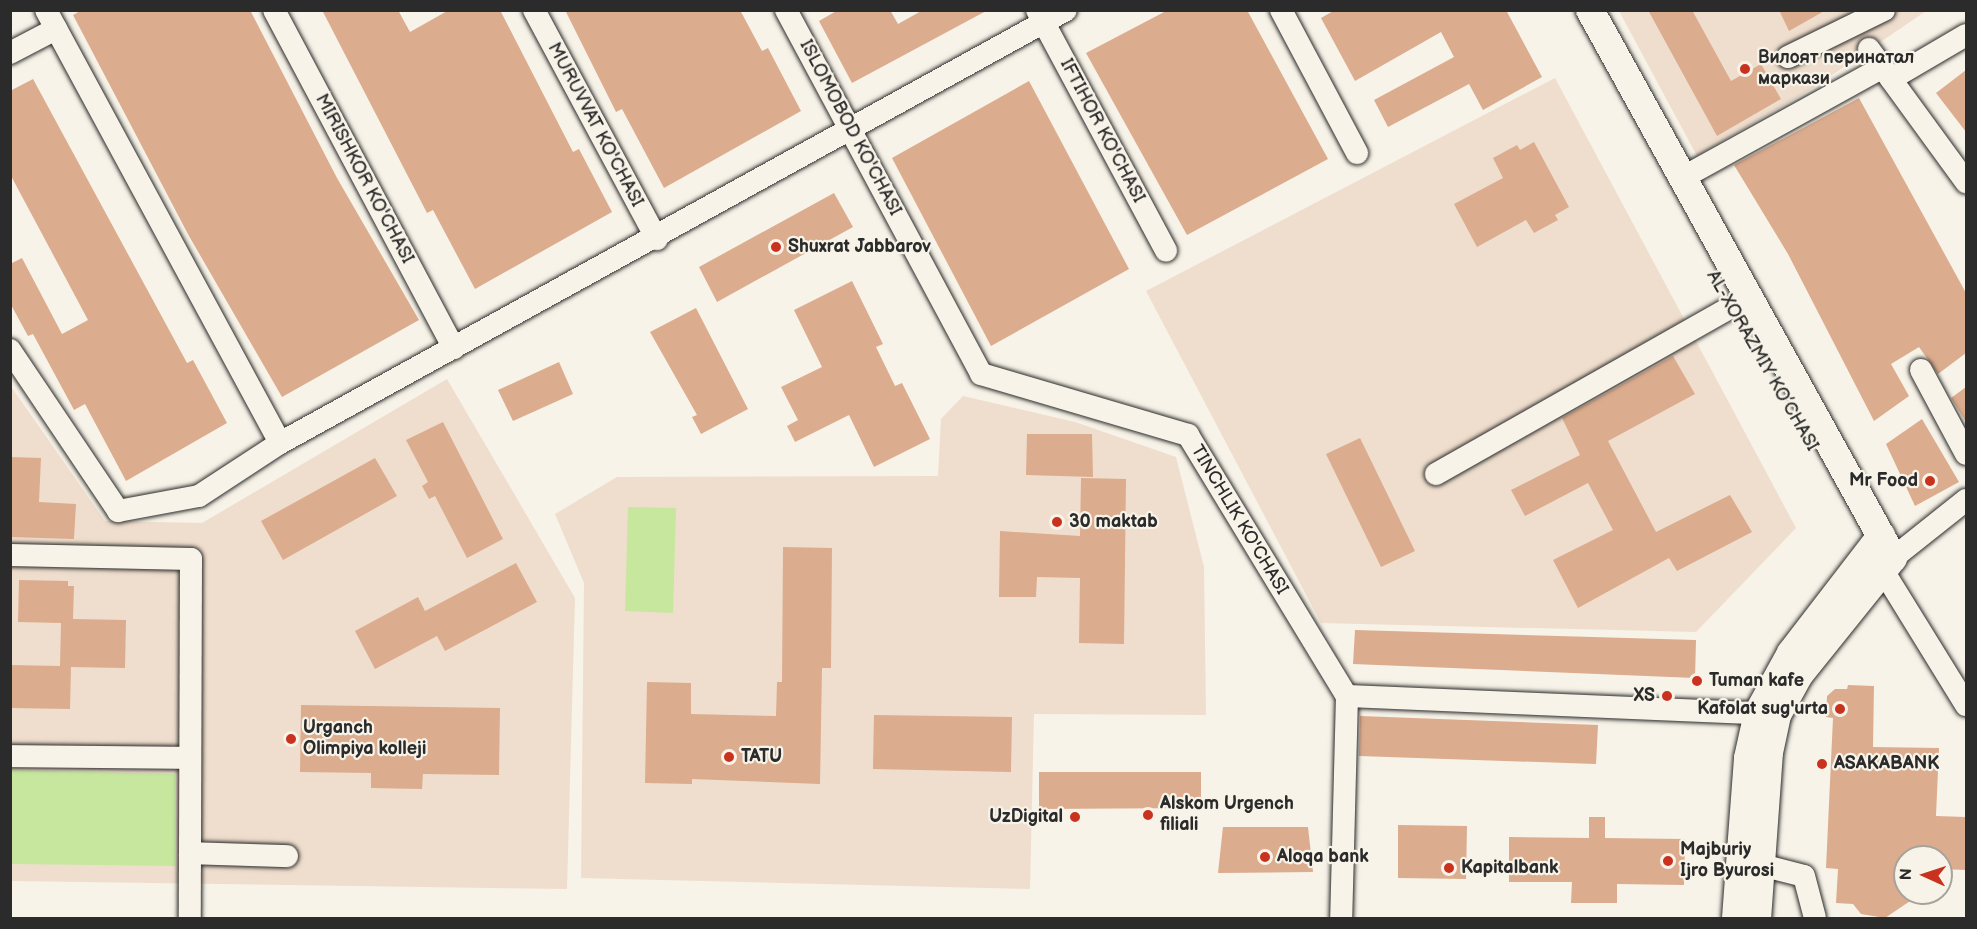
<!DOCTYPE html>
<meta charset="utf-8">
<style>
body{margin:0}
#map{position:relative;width:1977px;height:929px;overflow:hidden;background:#f7f3e8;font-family:"Balsamiq Sans",sans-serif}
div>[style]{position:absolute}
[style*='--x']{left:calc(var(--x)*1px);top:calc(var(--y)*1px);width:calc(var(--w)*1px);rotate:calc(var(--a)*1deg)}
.built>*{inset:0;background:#efdecd}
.green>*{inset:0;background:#c7e79f}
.building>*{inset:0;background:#dcac8e}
.roads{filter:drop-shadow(0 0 2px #2b2b2b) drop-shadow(0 0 2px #2b2b2b)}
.minor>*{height:22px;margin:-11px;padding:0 11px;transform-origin:11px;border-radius:11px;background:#f7f3e8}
.major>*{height:28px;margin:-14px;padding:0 14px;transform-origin:14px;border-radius:14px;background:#f7f3e8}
.dots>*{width:16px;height:16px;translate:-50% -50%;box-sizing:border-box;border:3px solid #f7f3e8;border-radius:50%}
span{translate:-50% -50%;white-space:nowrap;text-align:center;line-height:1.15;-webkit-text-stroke:4.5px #f7f3e8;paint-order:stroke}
.poi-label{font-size:18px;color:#2b2b2b;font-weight:700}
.left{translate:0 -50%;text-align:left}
.right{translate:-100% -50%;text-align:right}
.street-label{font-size:18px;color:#2b2b2b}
.frame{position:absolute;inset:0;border:12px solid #2b2b2b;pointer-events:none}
.north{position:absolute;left:1893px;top:845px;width:60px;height:60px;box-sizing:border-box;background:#f7f3e8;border:2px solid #a5a39c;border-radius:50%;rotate:273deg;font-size:16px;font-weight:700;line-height:24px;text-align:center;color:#2b2b2b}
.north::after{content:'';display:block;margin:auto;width:21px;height:27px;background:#c8321e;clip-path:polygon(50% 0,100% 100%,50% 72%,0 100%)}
</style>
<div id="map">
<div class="built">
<i style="clip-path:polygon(1619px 11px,1926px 11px,1813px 88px,1697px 156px)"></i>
<i style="clip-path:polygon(1555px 78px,1796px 528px,1696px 632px,1321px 623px,1146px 291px)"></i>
<i style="clip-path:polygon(447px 379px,575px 598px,567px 889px,11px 881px,10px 385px,105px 521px,202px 523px)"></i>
<i style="clip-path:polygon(963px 396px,1075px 422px,1176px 457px,1204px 567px,1206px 715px,1034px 714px,1030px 889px,581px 878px,584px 583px,555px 514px,617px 477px,938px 476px,941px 419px)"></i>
</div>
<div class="green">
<i style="clip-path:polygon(628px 507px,676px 508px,673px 613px,625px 611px)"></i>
<i style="clip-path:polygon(11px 770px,175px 774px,175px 866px,11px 864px)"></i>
</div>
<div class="building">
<i style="clip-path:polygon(82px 10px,250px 10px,337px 178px,419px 320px,282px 397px,189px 236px,73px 15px)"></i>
<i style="clip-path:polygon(322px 10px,398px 10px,410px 32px,449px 10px,500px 10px,573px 152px,579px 149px,612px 212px,475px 289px,433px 210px,427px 213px)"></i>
<i style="clip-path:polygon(565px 10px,740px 10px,762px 51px,768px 48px,801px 111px,664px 188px,622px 109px,616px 112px)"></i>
<i style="clip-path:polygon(838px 10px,890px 10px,898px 24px,923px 10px,988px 10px,852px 83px,819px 21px)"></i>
<i style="clip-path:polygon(1168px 10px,1247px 10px,1328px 159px,1187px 235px,1086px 53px)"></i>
<i style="clip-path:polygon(1335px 10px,1506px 10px,1542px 77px,1483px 110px,1469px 84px,1388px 127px,1374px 100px,1454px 57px,1441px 32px,1355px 81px,1321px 18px)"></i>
<i style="clip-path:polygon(1648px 10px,1692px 10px,1731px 81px,1761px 64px,1781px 99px,1717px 136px)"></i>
<i style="clip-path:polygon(1779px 10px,1826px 10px,1789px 31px)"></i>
<i style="clip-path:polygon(1966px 70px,1966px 132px,1936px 93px)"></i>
<i style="clip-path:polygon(33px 79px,187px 363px,193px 360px,227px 423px,126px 481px,85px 404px,74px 410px,33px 334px,28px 336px,10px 303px,10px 264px,22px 258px,62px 334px,88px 320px,10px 174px,10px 91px)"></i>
<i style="clip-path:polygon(1029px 81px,1129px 269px,991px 346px,892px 158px)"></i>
<i style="clip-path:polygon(1859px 98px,1966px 293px,1966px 353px,1938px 374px,1919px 347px,1891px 364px,1909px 396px,1874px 421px,1788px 254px,1734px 165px)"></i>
<i style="clip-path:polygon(1534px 142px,1569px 207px,1555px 215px,1558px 220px,1534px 233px,1526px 220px,1477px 247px,1454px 204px,1503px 178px,1493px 158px,1517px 145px,1520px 150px)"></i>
<i style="clip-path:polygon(834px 193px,853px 227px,717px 302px,699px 267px)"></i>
<i style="clip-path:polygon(852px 281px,883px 344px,876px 347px,895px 386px,902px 383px,930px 439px,874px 467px,849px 415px,795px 442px,787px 426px,798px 420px,781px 387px,822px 367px,794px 310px)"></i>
<i style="clip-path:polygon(696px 308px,748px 409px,701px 434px,692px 417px,697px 415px,650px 332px)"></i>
<i style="clip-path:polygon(1673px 356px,1695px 394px,1608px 441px,1656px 532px,1730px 495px,1752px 532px,1677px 571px,1669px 558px,1578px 608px,1553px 560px,1613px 530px,1588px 483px,1525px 516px,1511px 490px,1580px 455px,1562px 418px)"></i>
<i style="clip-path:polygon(559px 362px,573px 394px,513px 421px,498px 390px)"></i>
<i style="clip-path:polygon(1966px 387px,1966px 422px,1951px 398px)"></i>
<i style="clip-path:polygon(1922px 419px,1959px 482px,1915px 506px,1886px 444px)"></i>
<i style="clip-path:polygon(443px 422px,503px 539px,467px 558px,435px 496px,429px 499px,422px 486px,428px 482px,406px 440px)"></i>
<i style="clip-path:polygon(1027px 434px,1092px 434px,1093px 477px,1026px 475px)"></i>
<i style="clip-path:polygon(1360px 438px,1415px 551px,1381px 567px,1326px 454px)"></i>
<i style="clip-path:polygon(10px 457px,41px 458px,39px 502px,76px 504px,74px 539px,10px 537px)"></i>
<i style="clip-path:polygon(375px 458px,397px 496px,283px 560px,261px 521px)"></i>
<i style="clip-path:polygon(1081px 478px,1126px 479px,1124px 644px,1079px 643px,1080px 578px,1037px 577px,1036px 597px,999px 597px,1000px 531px,1080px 536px)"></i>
<i style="clip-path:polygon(783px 547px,832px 548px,831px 668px,822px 668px,820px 784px,692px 779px,692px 784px,645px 783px,647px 682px,691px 683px,691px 714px,776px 716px,777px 682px,782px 682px)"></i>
<i style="clip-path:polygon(516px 563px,537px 602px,445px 651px,437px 636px,375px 669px,355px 631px,418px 597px,425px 611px)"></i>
<i style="clip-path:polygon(19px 580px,68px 581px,68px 586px,74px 586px,73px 619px,126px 620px,125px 668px,71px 667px,70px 709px,10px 708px,10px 665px,60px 666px,61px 623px,18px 622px)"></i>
<i style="clip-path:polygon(1355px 630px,1696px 640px,1695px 678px,1353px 664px)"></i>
<i style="clip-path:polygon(1848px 685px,1874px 686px,1873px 747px,1939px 748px,1936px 816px,1966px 817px,1966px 870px,1941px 869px,1941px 857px,1905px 857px,1905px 893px,1922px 893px,1885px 918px,1861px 914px,1853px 904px,1836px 903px,1838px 869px,1826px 868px,1833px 718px,1826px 717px,1827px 696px,1835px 689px,1847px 689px)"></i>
<i style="clip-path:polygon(301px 705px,500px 708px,499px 775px,423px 774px,422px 789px,371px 788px,371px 773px,300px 772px)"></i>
<i style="clip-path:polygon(874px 715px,1012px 717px,1011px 772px,873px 769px)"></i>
<i style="clip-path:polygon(1360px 716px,1598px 725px,1596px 764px,1359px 756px)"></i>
<i style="clip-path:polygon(1039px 772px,1201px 772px,1201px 808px,1039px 809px)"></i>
<i style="clip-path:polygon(1589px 817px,1605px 817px,1605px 838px,1685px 839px,1684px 885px,1617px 884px,1617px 903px,1571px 903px,1572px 882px,1509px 882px,1509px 837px,1589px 838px)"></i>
<i style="clip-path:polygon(1398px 825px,1467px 826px,1466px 879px,1398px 878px)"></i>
<i style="clip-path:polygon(1223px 827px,1308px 827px,1313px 872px,1218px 873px)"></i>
</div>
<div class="roads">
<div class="minor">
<i style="--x:46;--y:10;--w:492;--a:61.6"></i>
<i style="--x:274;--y:10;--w:383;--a:62"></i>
<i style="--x:534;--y:10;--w:260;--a:61.8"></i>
<i style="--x:786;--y:10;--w:413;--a:61.8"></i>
<i style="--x:981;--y:374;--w:216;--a:16.4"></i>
<i style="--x:1188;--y:435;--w:306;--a:58.7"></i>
<i style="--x:1347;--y:696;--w:222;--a:91.5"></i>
<i style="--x:1037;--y:10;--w:273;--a:61.8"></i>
<i style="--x:1281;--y:10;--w:162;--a:62"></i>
<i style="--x:1869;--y:49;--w:165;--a:53.9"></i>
<i style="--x:10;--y:53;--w:52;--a:-27.6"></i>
<i style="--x:1788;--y:57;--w:107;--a:-26.1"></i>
<i style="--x:1891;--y:79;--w:87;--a:-30.4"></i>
<i style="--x:1682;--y:178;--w:230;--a:-28.9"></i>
<i style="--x:10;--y:350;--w:194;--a:56.1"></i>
<i style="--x:118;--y:511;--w:82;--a:-10.5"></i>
<i style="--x:199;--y:496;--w:97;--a:-33.2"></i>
<i style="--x:280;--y:443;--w:897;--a:-28.85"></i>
<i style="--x:1921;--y:370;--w:95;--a:61.8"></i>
<i style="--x:1436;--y:474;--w:338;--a:-29.5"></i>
<i style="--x:10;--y:555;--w:181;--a:1.3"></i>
<i style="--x:191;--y:559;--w:359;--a:90.2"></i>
<i style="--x:1893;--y:558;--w:93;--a:-38.5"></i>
<i style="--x:1882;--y:569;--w:160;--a:58.3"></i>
<i style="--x:1347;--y:696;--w:411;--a:2.4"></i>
<i style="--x:10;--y:756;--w:180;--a:0.6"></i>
<i style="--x:190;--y:853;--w:97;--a:1.8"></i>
<i style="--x:1761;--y:865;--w:44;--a:14.3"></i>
<i style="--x:1804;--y:876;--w:43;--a:75.3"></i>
</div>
<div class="major">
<i style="--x:1590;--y:10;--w:626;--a:61.06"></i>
<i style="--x:1893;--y:558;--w:150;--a:128.8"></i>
<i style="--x:1799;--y:675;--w:46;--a:118.8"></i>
<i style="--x:1777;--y:715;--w:38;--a:102"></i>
<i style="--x:1769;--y:752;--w:166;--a:94.1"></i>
<i style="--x:1736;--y:918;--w:160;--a:-85.7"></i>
<i style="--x:1748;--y:758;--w:46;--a:-77.5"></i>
<i style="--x:1758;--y:713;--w:68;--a:-61.2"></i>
<i style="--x:1791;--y:653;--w:148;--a:-52.4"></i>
</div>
</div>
<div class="dots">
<i style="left:1745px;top:69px;background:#c8321e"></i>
<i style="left:776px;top:247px;background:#c8321e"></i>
<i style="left:1930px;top:481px;background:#c8321e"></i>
<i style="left:1057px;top:522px;background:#c8321e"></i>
<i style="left:1697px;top:681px;background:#c8321e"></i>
<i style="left:1667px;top:696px;background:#c8321e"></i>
<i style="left:1840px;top:709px;background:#c8321e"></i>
<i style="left:291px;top:739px;background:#c8321e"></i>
<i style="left:729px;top:757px;background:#c8321e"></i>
<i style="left:1822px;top:764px;background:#c8321e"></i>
<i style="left:1148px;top:815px;background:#c8321e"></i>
<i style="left:1075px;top:817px;background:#c8321e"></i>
<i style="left:1265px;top:857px;background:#c8321e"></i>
<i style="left:1668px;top:861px;background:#c8321e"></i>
<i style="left:1449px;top:868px;background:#c8321e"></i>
</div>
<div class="poi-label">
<span class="left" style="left:1758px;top:69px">Вилоят перинатал<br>маркази</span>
<span class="left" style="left:788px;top:247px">Shuxrat Jabbarov</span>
<span class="right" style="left:1918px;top:481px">Mr Food</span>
<span class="left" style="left:1069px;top:522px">30 maktab</span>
<span class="left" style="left:1709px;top:681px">Tuman kafe</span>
<span class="right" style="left:1655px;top:696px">XS</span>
<span class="right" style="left:1828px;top:709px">Kafolat sug'urta</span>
<span class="left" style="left:303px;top:739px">Urganch<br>Olimpiya kolleji</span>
<span class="left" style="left:741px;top:757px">TATU</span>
<span class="left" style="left:1834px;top:764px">ASAKABANK</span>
<span class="left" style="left:1160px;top:815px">Alskom Urgench<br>filiali</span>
<span class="right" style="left:1063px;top:817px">UzDigital</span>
<span class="left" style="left:1680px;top:861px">Majburiy<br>Ijro Byurosi</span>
<span class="left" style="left:1277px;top:857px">Aloqa bank</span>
<span class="left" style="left:1461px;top:868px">Kapitalbank</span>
</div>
<div class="street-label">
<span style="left:595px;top:125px;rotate:62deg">MURUVVAT KO'CHASI</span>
<span style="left:850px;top:128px;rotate:62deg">ISLOMOBOD KO'CHASI</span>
<span style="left:1102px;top:131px;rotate:62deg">IFTIHOR KO'CHASI</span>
<span style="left:364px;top:179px;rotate:62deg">MIRISHKOR KO'CHASI</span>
<span style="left:1762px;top:361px;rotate:60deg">AL-XORAZMIY KO’CHASI</span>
<span style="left:1239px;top:520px;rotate:59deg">TINCHLIK KO'CHASI</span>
</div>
<div class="frame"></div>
<div class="north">N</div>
</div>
